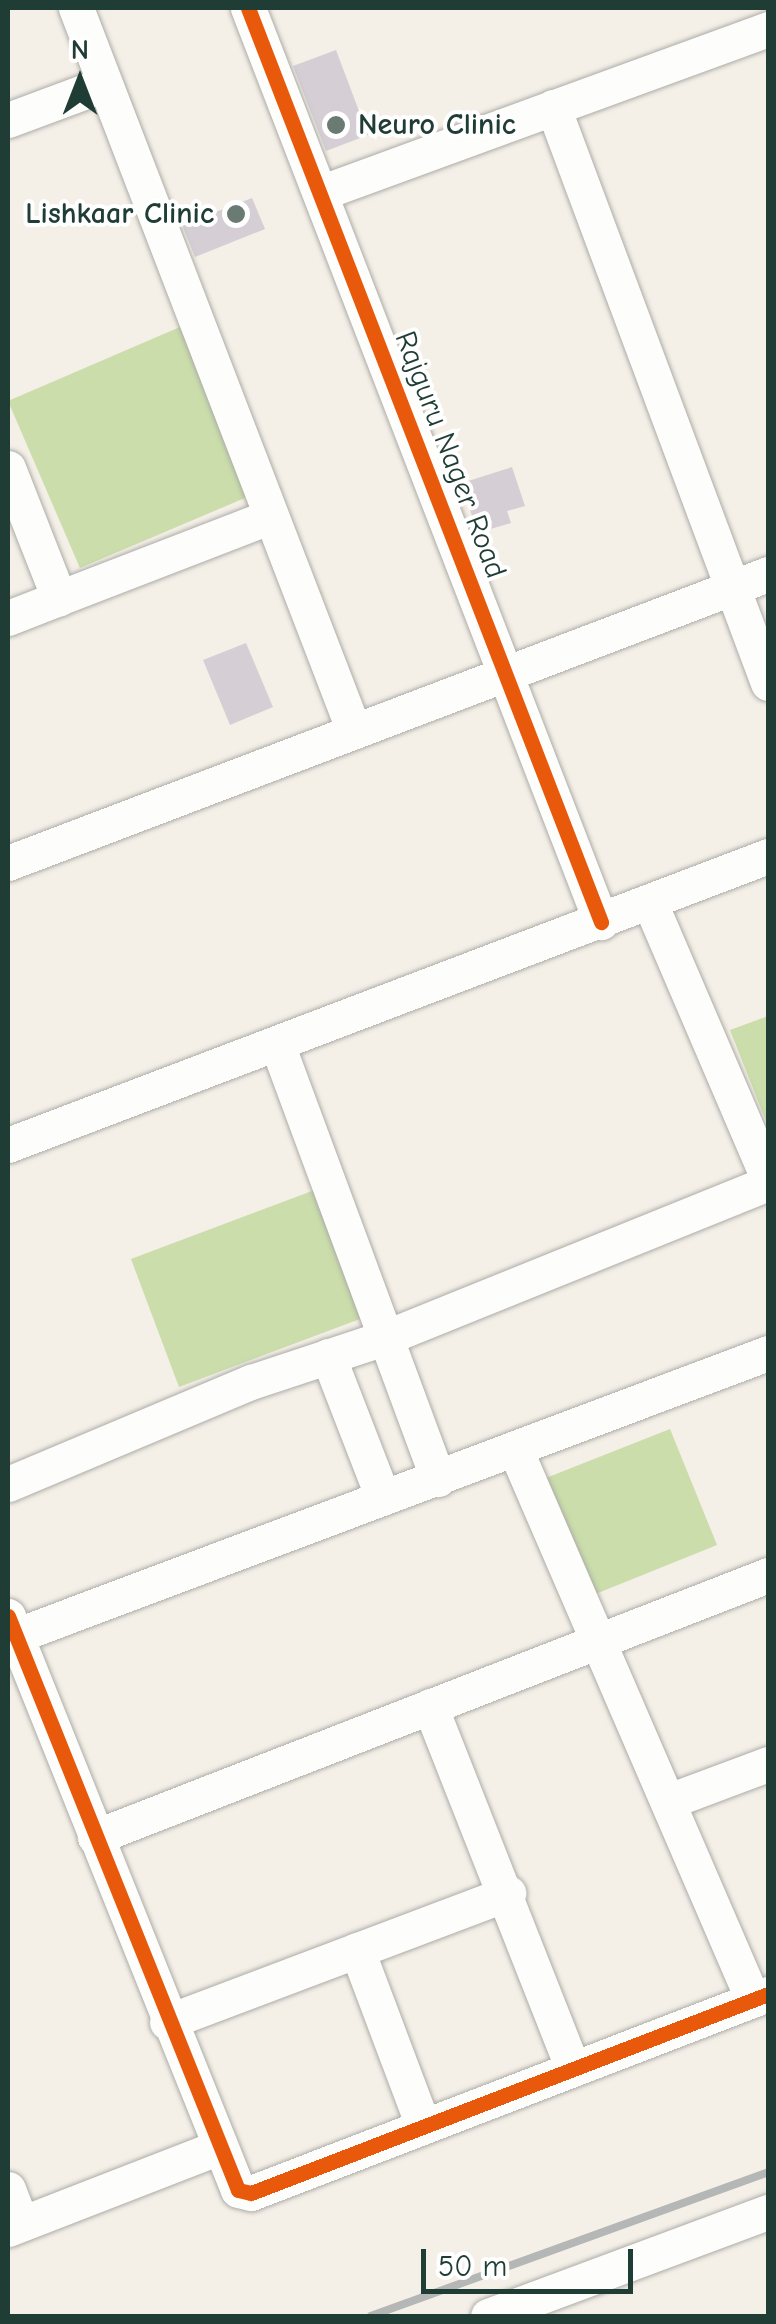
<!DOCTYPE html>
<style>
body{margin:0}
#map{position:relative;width:776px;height:2324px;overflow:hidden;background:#f4efe7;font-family:"Comic Neue",sans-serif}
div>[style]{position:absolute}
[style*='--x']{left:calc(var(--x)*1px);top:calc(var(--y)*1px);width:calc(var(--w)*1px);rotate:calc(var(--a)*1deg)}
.green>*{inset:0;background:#caddaa}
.building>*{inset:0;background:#d5ced4}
.roads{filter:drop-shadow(0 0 2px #acaca7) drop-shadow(0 0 2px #acaca7)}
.minor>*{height:35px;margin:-17.5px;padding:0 17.5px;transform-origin:17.5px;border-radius:17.5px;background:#fdfdfb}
.rail>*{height:8px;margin:-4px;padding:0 4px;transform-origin:4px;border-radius:4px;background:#b4b7b5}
.cycleway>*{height:15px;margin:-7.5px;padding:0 7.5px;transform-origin:7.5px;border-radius:7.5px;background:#e8590c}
.dots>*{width:28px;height:28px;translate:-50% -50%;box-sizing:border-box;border:5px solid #fff;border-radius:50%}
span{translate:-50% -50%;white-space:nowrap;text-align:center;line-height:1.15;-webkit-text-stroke:8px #fff;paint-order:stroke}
.poi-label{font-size:30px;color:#1f3d34;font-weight:700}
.left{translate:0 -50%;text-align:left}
.right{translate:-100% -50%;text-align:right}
.street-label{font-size:30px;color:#1f3d34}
.frame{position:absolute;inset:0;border:10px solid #1f3d34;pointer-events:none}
.north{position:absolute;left:30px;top:30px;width:100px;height:100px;-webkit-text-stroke:8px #fff;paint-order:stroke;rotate:0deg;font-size:28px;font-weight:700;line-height:40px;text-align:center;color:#1f3d34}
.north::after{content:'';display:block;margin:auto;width:35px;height:45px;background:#1f3d34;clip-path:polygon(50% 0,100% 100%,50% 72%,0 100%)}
.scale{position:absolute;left:421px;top:2249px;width:212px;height:45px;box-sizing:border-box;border:5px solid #1f3d34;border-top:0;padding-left:12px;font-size:30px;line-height:35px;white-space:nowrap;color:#1f3d34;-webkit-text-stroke:8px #fff;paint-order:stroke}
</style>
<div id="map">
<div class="green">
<i style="clip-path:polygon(180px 327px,252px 495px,80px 568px,8px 401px)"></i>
<i style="clip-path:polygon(768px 1016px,768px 1126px,730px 1030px)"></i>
<i style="clip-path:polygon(328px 1185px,376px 1313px,179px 1387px,131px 1259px)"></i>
<i style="clip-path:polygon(670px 1429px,717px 1545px,593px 1595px,546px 1478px)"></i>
</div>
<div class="building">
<i style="clip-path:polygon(336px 50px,368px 135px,326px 151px,293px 66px)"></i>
<i style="clip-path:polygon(252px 198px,265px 229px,195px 257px,182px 225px)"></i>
<i style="clip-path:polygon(512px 467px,525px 506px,507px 511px,511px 523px,477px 533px,462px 483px)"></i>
<i style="clip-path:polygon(246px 643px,273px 707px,230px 725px,203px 660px)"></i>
</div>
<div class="roads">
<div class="minor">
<i style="--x:76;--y:8;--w:775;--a:68.97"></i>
<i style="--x:248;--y:8;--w:980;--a:68.88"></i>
<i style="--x:553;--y:107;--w:615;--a:69.53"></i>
<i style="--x:8;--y:120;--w:103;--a:-20.4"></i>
<i style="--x:320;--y:193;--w:477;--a:-20.1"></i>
<i style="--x:8;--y:468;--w:140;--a:68.6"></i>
<i style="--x:59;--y:598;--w:227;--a:-21.1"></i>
<i style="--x:8;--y:618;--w:55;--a:-21.4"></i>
<i style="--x:8;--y:863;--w:813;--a:-20.82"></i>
<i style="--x:650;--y:903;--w:299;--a:66.8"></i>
<i style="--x:277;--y:1044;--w:464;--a:69.7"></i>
<i style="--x:8;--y:1145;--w:813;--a:-20.82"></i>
<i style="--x:328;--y:1356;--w:152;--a:68.8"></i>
<i style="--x:515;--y:1449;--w:600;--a:66.64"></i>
<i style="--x:8;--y:1484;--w:264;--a:-22.8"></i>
<i style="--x:251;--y:1382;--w:143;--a:-18.3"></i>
<i style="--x:387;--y:1337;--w:411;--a:-22"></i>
<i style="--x:8;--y:1616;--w:618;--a:68.16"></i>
<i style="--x:238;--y:2190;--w:13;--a:13"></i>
<i style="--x:251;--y:2193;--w:554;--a:-21.05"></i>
<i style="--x:15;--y:1636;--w:804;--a:-20.6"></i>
<i style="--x:430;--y:1706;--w:390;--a:68.5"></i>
<i style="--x:669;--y:1801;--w:106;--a:-20.5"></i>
<i style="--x:95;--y:1837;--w:722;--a:-21.27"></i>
<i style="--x:357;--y:1950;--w:188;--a:69.4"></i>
<i style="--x:167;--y:2022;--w:365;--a:-20.7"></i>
<i style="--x:8;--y:2189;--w:36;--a:69"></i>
<i style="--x:8;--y:2229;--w:224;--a:-21.2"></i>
<i style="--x:488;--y:2316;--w:299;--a:-20.4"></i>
</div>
</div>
<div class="rail">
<i style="--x:371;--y:2316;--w:422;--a:-19.9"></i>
</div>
<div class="cycleway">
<i style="--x:248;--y:8;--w:980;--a:68.88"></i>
<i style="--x:8;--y:1616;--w:618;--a:68.16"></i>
<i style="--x:238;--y:2190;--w:13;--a:13"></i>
<i style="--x:251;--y:2193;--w:554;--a:-21.05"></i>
</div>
<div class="dots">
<i style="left:336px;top:125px;background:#6a7b73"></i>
<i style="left:236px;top:214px;background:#6a7b73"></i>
</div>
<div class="poi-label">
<span class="left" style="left:358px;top:125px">Neuro Clinic</span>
<span class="right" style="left:214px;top:214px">Lishkaar Clinic</span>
</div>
<div class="street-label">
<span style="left:450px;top:455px;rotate:69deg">Rajguru Nager Road</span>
</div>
<div class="frame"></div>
<div class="north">N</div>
<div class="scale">50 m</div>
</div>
